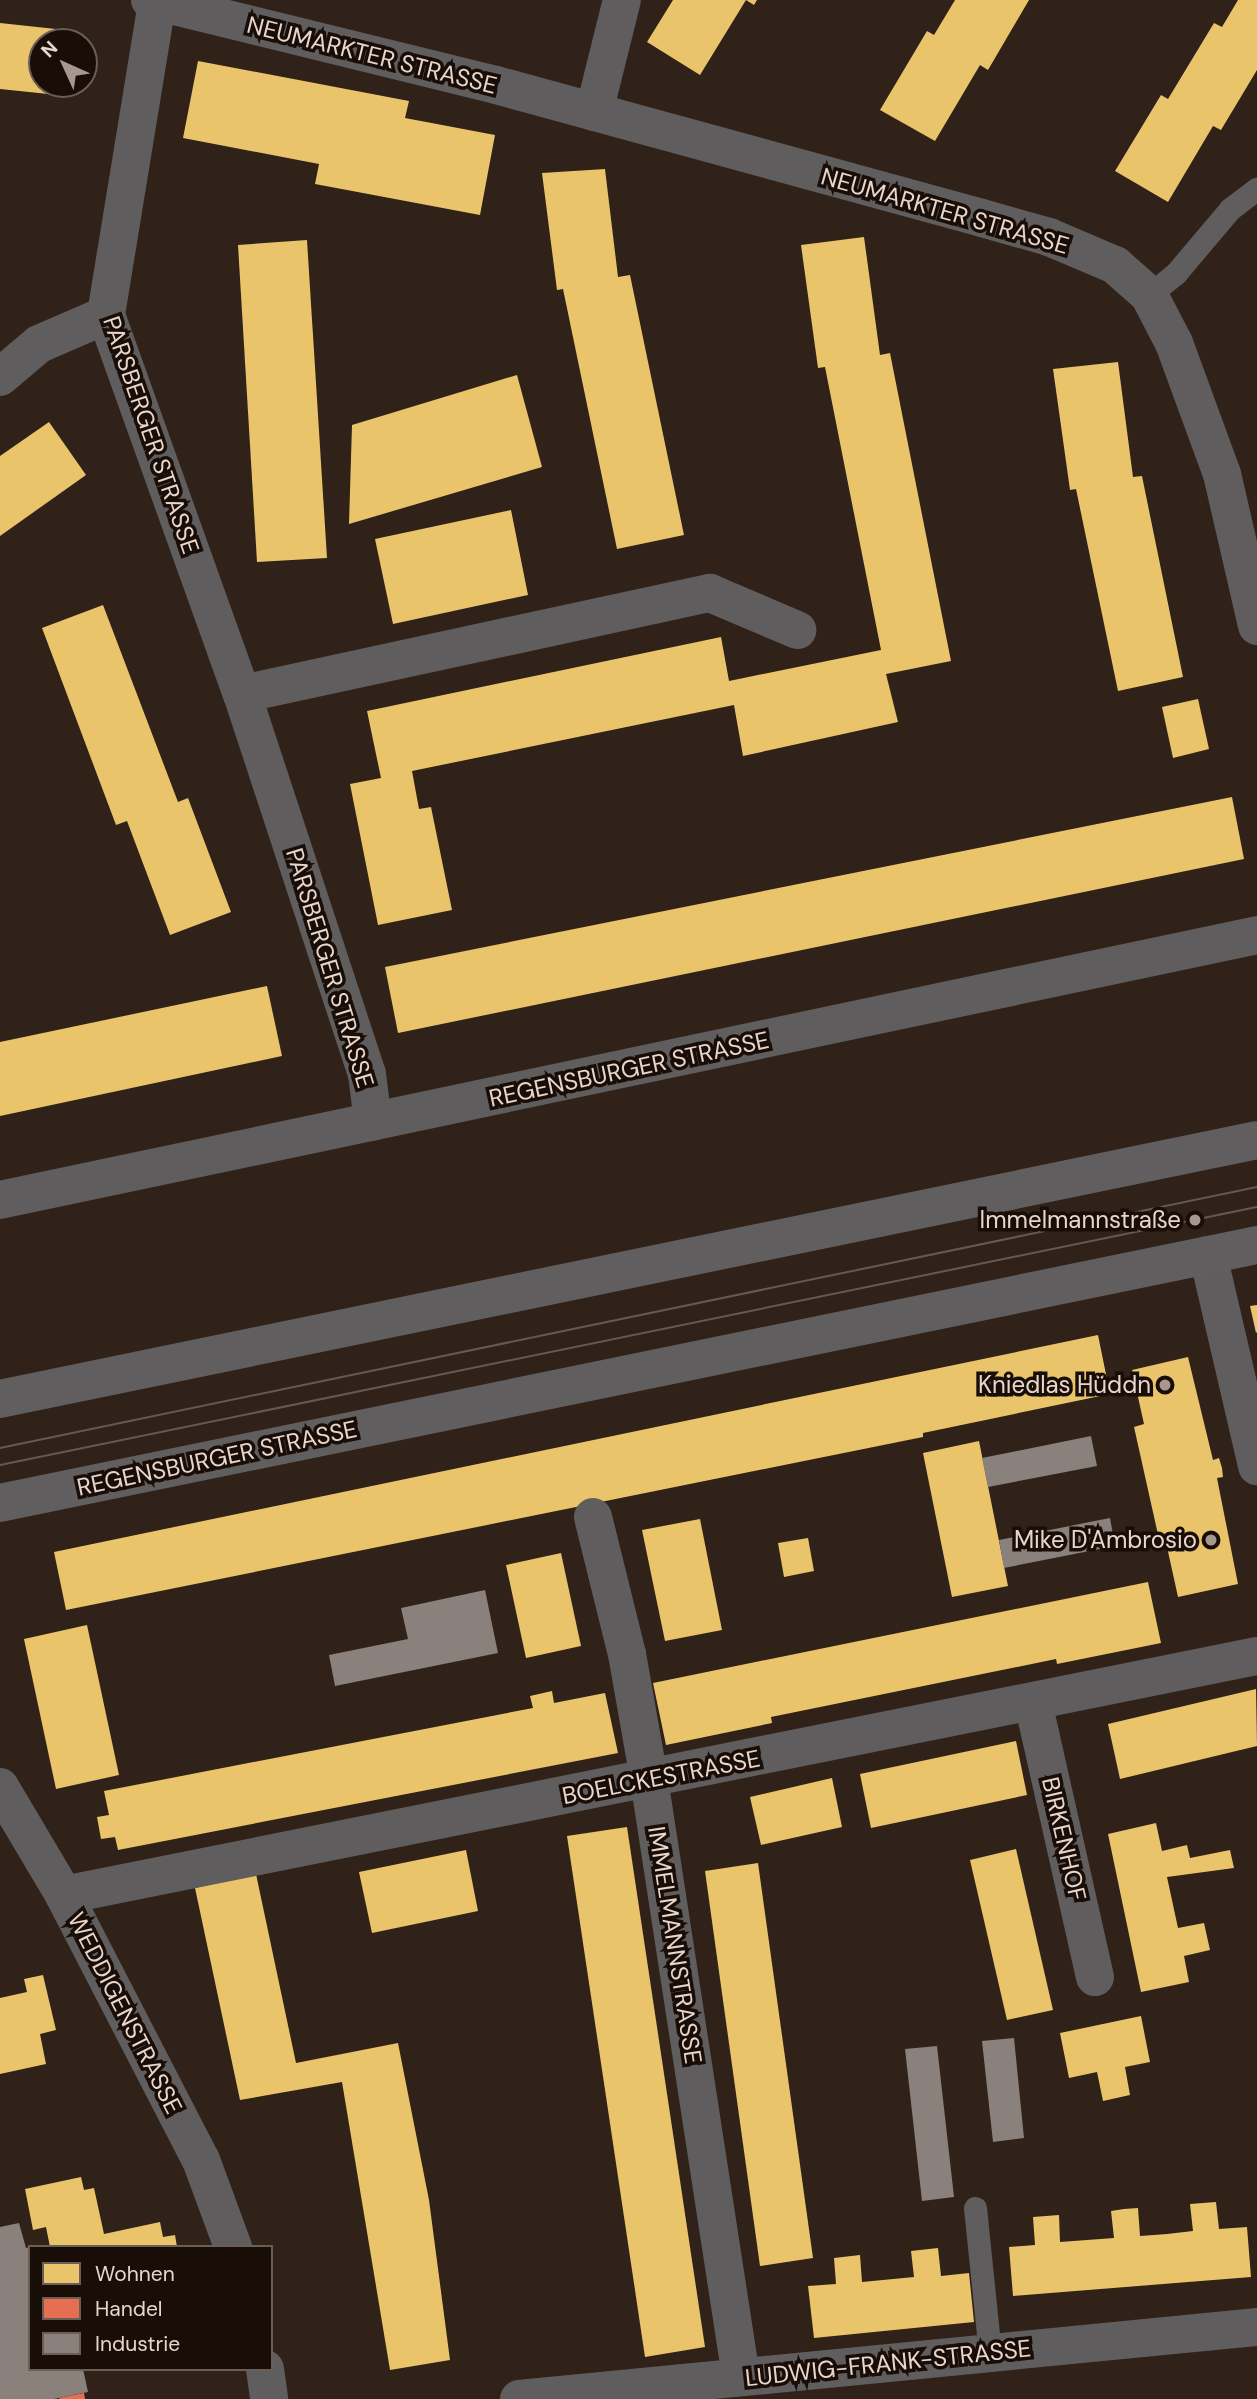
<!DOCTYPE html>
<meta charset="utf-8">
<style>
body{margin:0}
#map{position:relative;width:1257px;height:2399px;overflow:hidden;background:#312219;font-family:"DM Sans",sans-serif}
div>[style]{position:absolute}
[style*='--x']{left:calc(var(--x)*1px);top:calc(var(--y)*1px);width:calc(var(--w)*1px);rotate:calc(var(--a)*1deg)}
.homes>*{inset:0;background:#e9c46a}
.shops>*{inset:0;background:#e76f51}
.industry>*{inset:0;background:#8a817c}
.service>*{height:23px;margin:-11.5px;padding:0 11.5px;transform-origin:11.5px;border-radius:11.5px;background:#5f5d5d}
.minor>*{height:38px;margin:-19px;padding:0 19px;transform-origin:19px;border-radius:19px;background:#5f5d5d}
.secondary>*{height:38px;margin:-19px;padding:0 19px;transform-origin:19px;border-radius:19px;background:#615e5f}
.tram>*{height:2px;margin:-1px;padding:0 1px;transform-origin:1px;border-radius:1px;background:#625a56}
.dots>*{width:19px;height:19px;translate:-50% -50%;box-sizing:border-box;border:4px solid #190d07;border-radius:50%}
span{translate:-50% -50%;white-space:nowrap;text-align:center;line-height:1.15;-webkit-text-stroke:7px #190d07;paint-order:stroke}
.street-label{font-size:24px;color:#e8d6cc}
.poi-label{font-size:24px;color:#e8d6cc}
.right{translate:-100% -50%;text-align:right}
.legend{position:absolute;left:28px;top:2245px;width:245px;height:126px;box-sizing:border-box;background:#190d07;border:2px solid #6c5d56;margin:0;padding:9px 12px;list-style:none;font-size:21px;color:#e8d6cc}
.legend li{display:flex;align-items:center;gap:14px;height:35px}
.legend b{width:35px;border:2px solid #6c5d56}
.north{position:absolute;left:28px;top:28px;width:70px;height:70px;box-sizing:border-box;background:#190d07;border:2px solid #6c5d56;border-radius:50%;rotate:315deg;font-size:19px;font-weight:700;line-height:28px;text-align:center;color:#e8d6cc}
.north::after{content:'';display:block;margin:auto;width:24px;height:32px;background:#a8978d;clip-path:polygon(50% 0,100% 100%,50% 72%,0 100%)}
</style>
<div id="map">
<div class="homes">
<i style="clip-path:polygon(673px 0,757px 0,754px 5px,746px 0,700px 75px,647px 42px)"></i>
<i style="clip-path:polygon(955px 0,1029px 0,988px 70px,980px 65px,935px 141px,880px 110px,927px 31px,934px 35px)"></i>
<i style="clip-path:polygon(1238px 0,1257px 0,1257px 70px,1221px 130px,1213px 126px,1168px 202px,1115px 171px,1161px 95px,1168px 99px,1214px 23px,1222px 27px)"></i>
<i style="clip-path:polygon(0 23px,65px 30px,64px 42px,42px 42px,42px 84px,59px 84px,58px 95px,0 89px)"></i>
<i style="clip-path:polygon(198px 61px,409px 101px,405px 118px,495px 135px,480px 215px,315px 184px,319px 164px,183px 138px)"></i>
<i style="clip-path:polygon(605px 169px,618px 277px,630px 275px,684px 535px,617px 549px,563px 289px,557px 290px,542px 173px)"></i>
<i style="clip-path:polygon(864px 237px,880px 355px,890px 353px,951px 661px,886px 674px,898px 722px,743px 756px,734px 705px,412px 771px,419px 809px,431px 807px,452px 910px,378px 925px,350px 784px,381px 778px,367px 711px,721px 637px,729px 681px,881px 650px,825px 367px,818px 368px,801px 245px)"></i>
<i style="clip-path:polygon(307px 240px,327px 558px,257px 562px,238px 245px)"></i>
<i style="clip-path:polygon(1118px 362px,1133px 477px,1142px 476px,1183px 677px,1118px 691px,1076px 489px,1070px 490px,1053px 369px)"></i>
<i style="clip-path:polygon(517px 375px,542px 467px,349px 524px,352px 425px)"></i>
<i style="clip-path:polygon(49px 422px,86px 475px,0 536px,0 456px)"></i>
<i style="clip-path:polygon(511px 510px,528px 595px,393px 624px,375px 539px)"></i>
<i style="clip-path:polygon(103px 605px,178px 802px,188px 798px,231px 912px,170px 935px,127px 821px,116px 825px,42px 628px)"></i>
<i style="clip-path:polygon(1198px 699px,1209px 749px,1173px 758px,1162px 707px)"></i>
<i style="clip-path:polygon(1232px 797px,1244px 859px,398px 1033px,385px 967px)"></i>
<i style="clip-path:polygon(267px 986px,282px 1056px,0 1116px,0 1042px)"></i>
<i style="clip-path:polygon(1257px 1305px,1257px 1332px,1256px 1333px,1250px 1306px)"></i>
<i style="clip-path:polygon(1098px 1335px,1110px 1394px,923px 1433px,923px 1437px,66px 1610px,54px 1552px)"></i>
<i style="clip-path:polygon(1188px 1357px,1213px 1460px,1219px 1458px,1222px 1468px,1223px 1477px,1217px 1478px,1238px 1584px,1178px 1597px,1167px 1547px,1161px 1548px,1134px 1427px,1144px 1424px,1132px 1370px)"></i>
<i style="clip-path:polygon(979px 1441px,1008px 1586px,952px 1597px,923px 1453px)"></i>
<i style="clip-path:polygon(700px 1519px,722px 1630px,665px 1641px,642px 1530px)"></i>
<i style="clip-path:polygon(808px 1538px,814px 1571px,784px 1577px,778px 1543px)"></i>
<i style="clip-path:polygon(561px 1553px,581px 1646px,526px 1658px,506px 1565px)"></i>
<i style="clip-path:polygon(1148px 1582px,1161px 1643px,1057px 1664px,1056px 1659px,771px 1717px,772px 1723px,666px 1745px,653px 1683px)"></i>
<i style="clip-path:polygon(87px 1625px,119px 1775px,56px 1789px,24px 1639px)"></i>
<i style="clip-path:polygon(1256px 1689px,1257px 1746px,1120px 1779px,1108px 1724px)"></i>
<i style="clip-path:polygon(552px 1691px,554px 1703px,605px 1693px,618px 1753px,118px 1850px,115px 1837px,101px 1839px,97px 1817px,109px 1815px,104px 1791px,533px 1708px,530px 1696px)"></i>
<i style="clip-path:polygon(1016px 1741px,1027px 1795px,871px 1828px,860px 1774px)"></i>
<i style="clip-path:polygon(832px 1778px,842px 1827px,761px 1845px,750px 1797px)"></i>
<i style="clip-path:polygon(1156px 1823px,1162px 1851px,1187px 1845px,1190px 1858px,1230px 1850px,1234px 1868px,1167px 1877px,1178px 1928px,1204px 1923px,1210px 1950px,1184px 1956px,1189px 1982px,1141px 1992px,1108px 1834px)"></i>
<i style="clip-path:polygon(627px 1827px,705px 2347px,645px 2357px,567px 1836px)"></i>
<i style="clip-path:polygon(1016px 1849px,1053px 2010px,1007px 2020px,970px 1860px)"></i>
<i style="clip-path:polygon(466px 1850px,478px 1911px,372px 1933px,359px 1872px)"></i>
<i style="clip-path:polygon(758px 1863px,813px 2258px,760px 2266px,705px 1871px)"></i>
<i style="clip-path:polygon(256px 1874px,296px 2063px,398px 2043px,429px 2200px,450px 2360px,390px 2370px,342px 2082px,240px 2100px,195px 1888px)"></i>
<i style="clip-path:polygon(43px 1975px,56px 2030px,40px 2034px,46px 2064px,0 2074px,0 1998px,27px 1992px,24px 1979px)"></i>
<i style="clip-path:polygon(1141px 2016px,1150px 2062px,1125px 2067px,1130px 2095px,1103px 2101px,1097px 2072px,1069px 2078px,1060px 2033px)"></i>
<i style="clip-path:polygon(81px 2177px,84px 2190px,94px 2188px,104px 2234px,160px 2222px,163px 2237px,175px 2235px,177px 2247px,50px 2247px,46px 2227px,33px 2230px,25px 2189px)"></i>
<i style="clip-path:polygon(1216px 2202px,1219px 2229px,1247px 2227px,1251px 2277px,1013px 2296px,1009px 2247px,1035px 2245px,1033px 2217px,1059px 2215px,1060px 2242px,1114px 2238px,1111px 2211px,1124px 2209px,1138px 2208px,1140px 2236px,1167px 2234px,1193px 2231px,1190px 2204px)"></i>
<i style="clip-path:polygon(938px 2248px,941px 2276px,969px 2273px,974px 2322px,814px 2338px,808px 2286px,836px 2284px,834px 2258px,860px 2255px,862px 2282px,914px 2277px,911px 2251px)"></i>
</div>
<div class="shops">
<i style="clip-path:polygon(84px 2393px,85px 2399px,60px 2399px,59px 2398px)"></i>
</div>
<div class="industry">
<i style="clip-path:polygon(1091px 1436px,1097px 1466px,988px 1487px,982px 1458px)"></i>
<i style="clip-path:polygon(1110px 1518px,1115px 1546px,1004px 1568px,999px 1540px)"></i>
<i style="clip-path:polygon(485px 1590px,498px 1653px,335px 1686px,329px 1655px,408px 1639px,401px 1608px)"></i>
<i style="clip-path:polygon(1014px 2038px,1024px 2138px,993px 2142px,982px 2041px)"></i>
<i style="clip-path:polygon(937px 2046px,954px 2197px,922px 2201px,905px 2049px)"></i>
<i style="clip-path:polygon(19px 2223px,26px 2248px,30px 2247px,30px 2369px,83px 2369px,88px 2392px,54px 2399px,0 2399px,0 2227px)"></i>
</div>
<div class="service">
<i style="--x:1149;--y:295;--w:35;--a:-39"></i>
<i style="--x:1176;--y:273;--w:84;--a:-49.8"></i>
<i style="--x:1230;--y:209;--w:34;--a:-37"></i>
<i style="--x:975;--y:2208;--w:146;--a:84.1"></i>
</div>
<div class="minor">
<i style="--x:150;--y:0;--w:356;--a:13.8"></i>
<i style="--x:496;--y:85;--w:504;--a:15.3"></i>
<i style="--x:982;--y:218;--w:70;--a:15.8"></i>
<i style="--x:1049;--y:237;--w:72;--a:23"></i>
<i style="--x:1115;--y:265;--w:45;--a:41.4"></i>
<i style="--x:1149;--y:295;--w:54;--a:62.5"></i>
<i style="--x:1174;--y:343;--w:140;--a:69.9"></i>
<i style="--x:1222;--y:474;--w:156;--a:77"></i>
<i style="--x:157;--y:3;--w:316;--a:99.3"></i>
<i style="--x:106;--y:315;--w:403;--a:70.3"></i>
<i style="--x:242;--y:694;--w:400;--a:71.8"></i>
<i style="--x:367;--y:1074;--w:48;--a:82.9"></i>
<i style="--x:594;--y:112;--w:115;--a:-76"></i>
<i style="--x:0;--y:377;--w:51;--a:-40.2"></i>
<i style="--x:39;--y:344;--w:73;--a:-23.4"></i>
<i style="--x:242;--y:694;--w:479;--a:-12.2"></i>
<i style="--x:710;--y:593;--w:95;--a:23"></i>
<i style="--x:0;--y:1200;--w:1285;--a:-11.9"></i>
<i style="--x:1208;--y:1255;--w:217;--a:76.9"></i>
<i style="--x:593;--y:1517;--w:141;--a:76.1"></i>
<i style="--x:627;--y:1654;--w:127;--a:80"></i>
<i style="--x:649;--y:1779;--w:605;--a:81.25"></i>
<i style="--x:1033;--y:1702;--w:282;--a:77.3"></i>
<i style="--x:0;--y:1787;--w:126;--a:59.3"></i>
<i style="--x:64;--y:1895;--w:298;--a:62.7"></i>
<i style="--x:201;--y:2160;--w:93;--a:69.8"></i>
<i style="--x:64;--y:1895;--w:1217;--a:-11.33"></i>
<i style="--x:265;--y:2369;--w:30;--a:82"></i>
<i style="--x:519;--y:2399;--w:742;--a:-5.57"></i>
</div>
<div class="secondary">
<i style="--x:0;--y:1399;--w:1283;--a:-11.64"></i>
<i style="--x:0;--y:1503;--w:1283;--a:-11.6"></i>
</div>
<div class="tram">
<i style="--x:0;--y:1448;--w:1284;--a:-11.73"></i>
<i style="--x:0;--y:1465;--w:1283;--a:-11.6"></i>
</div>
<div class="dots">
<i style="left:1195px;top:1220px;background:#a8978d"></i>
<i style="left:1165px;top:1385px;background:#a8978d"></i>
<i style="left:1211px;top:1540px;background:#a8978d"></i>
</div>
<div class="street-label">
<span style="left:372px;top:55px;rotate:14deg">NEUMARKTER STRASSE</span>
<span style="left:945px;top:211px;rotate:16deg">NEUMARKTER STRASSE</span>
<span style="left:151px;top:435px;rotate:71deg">PARSBERGER STRASSE</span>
<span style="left:330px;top:968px;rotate:73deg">PARSBERGER STRASSE</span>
<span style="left:629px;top:1069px;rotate:-12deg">REGENSBURGER STRASSE</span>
<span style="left:217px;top:1458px;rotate:-12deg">REGENSBURGER STRASSE</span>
<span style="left:661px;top:1777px;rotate:-11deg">BOELCKESTRASSE</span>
<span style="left:1064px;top:1839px;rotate:77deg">BIRKENHOF</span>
<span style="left:675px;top:1945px;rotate:81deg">IMMELMANNSTRASSE</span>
<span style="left:125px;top:2013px;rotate:63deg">WEDDIGENSTRASSE</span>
<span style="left:888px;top:2363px;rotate:-6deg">LUDWIG-FRANK-STRASSE</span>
</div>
<div class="poi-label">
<span class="right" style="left:1181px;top:1220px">Immelmannstraße</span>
<span class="right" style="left:1151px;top:1385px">Kniedlas Hüddn</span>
<span class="right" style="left:1197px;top:1540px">Mike D'Ambrosio</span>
</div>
<ul class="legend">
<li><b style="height:19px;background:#e9c46a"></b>Wohnen</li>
<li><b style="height:19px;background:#e76f51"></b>Handel</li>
<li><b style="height:19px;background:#8a817c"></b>Industrie</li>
</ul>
<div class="north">N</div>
</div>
